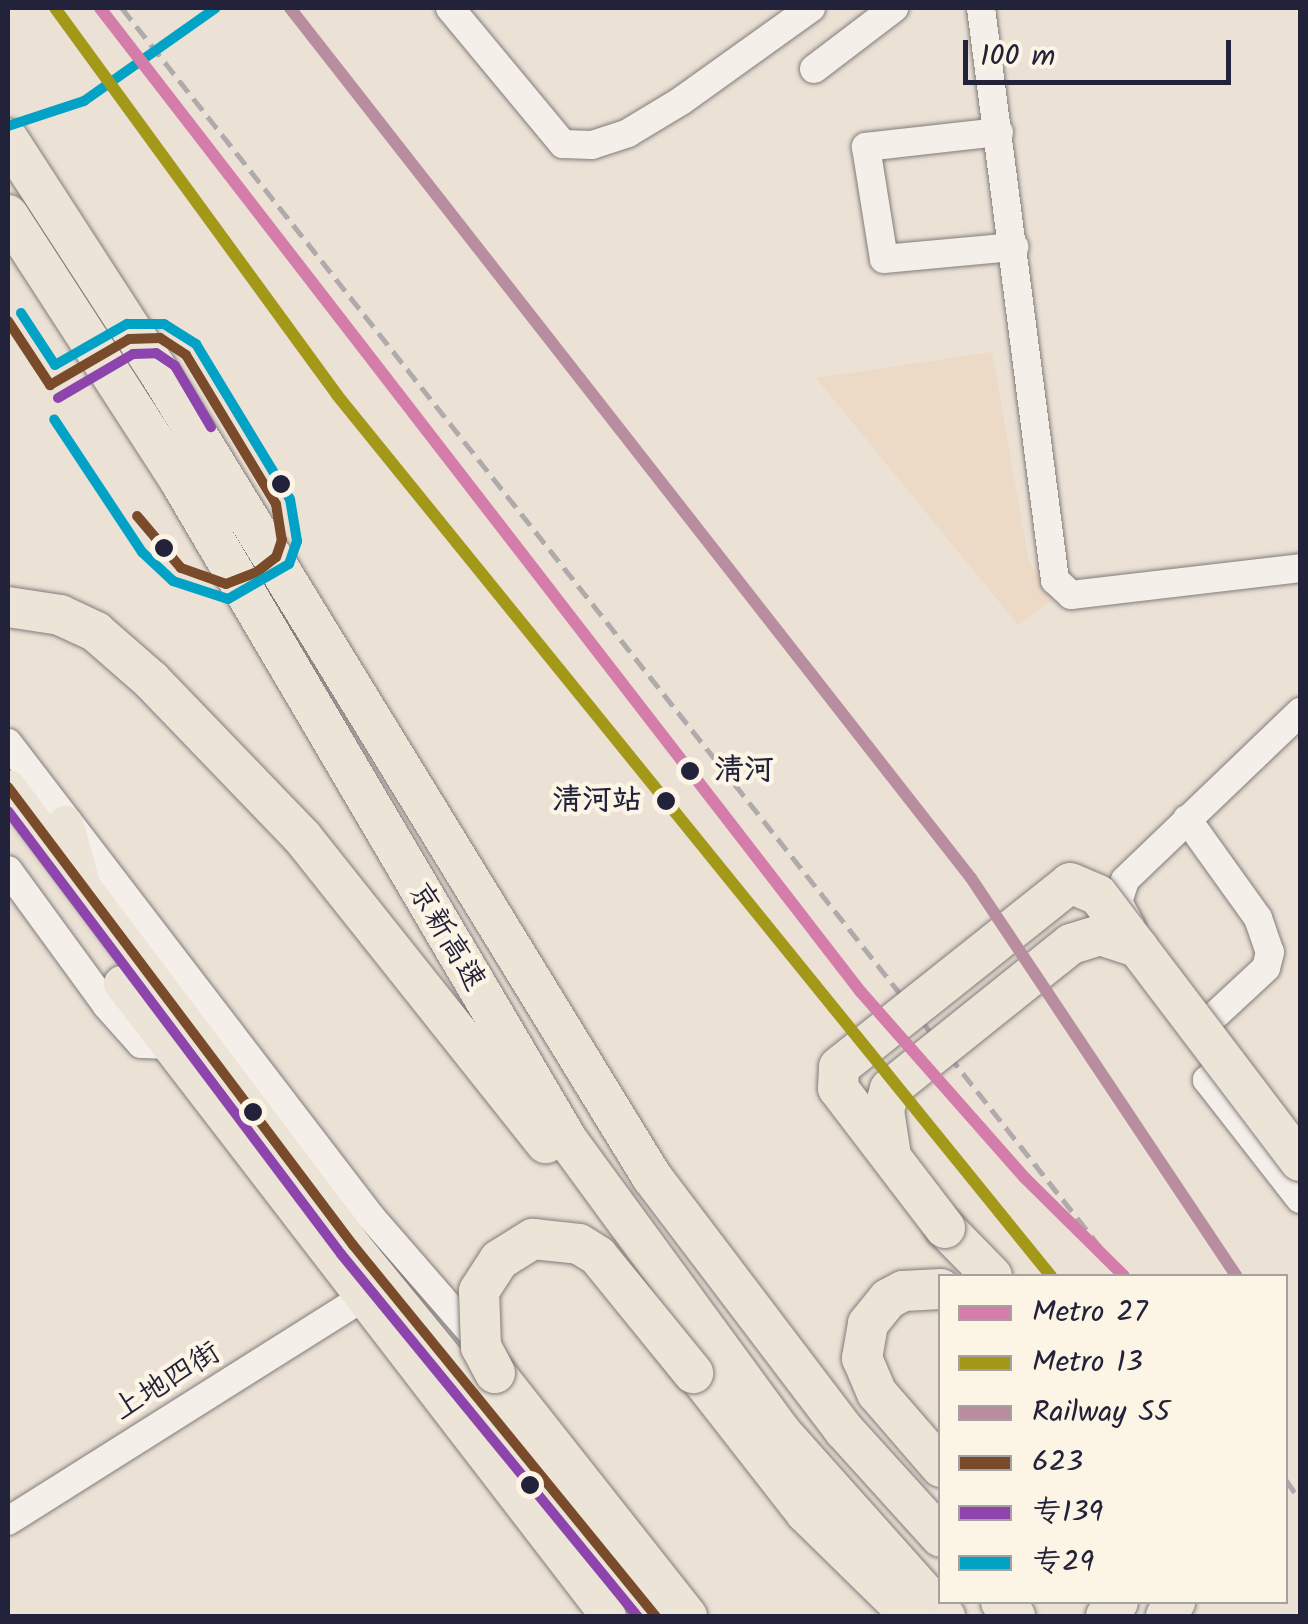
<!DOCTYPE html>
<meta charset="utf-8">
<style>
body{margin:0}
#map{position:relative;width:1308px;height:1624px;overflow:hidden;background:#ebe1d5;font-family:Kalam,"LXGW WenKai TC",sans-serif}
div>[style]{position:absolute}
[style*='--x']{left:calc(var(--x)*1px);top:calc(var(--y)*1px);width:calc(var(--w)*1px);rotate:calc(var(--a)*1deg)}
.built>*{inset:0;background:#eddac6}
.roads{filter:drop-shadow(0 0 2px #817c7c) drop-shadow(0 0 2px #817c7c)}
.minor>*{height:28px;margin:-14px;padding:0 14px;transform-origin:14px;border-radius:14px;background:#f4efe9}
.major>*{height:35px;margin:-17.5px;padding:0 17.5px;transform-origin:17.5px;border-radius:17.5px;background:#ebe4d7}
.highway>*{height:40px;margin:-20px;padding:0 20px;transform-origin:20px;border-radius:20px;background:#ebe4d7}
.rail>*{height:5px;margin-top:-2.5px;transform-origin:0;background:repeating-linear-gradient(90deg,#afabaa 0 15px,transparent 0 23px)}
.bridges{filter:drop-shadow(0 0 2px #817c7c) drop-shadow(0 0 2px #817c7c)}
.highway-bridge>*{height:40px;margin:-20px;padding:0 20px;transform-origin:20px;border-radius:20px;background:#ebe4d7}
.bus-1>*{height:10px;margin:-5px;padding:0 5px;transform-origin:5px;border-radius:5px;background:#7a4b2a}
.bus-2>*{height:10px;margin:-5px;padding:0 5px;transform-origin:5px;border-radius:5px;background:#8e44ad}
.bus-3>*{height:10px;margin:-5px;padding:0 5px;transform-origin:5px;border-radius:5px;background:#02a2c7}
.rail-1>*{height:12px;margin:-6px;padding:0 6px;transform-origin:6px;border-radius:6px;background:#b98da0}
.metro-1>*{height:12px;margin:-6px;padding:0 6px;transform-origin:6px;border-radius:6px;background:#d47daa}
.metro-2>*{height:12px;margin:-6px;padding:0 6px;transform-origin:6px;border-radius:6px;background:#a39818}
.dots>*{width:28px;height:28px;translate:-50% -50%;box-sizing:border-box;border:5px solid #fcf5e5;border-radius:50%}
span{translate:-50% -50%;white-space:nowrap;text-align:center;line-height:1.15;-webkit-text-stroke:9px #fcf5e5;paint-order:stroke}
.stop-label{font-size:30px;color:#22223b;font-weight:700}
.left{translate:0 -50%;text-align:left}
.right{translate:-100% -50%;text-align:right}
.street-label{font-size:30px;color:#22223b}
.frame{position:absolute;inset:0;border:10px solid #22223b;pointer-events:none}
.legend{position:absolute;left:938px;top:1274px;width:350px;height:330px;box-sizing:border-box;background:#fcf5e5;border:2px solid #a5a1a1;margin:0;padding:12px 18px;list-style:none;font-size:30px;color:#22223b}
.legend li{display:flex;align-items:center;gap:20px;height:50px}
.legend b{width:50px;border:2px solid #a5a1a1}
.scale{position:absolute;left:963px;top:40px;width:268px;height:45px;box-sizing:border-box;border:5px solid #22223b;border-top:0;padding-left:12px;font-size:30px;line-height:35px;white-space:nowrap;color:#22223b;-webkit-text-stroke:8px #fcf5e5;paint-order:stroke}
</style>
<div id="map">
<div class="built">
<i style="clip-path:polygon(992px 352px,1029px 562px,1057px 597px,1018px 625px,816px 378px)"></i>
</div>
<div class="roads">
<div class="minor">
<i style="--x:450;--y:8;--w:177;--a:50.3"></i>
<i style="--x:563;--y:144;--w:29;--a:2"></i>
<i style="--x:592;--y:145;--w:38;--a:-18"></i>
<i style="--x:628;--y:133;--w:62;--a:-31.1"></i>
<i style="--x:681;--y:101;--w:160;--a:-35.6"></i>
<i style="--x:981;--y:8;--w:577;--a:82.63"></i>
<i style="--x:1055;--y:580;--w:22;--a:43"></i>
<i style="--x:1071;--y:595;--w:231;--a:-6.7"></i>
<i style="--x:814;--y:69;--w:101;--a:-37.3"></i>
<i style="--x:999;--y:132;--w:134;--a:173.6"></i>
<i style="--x:866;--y:147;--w:113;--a:80.9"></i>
<i style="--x:884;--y:259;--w:131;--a:-5.3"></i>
<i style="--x:8;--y:743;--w:597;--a:52.55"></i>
<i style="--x:371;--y:1217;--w:171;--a:49"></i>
<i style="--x:1187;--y:819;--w:122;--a:54.4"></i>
<i style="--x:1258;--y:918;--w:36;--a:71"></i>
<i style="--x:1270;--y:952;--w:16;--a:104"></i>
<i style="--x:1266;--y:968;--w:78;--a:137.1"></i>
<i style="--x:8;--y:870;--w:168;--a:53.9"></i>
<i style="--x:107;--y:1006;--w:51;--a:48.2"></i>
<i style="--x:141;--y:1044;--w:23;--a:2"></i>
<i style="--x:1131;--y:926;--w:27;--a:-118"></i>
<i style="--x:1118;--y:902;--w:23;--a:-72"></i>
<i style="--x:1125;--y:880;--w:243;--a:-43.8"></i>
<i style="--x:1215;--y:1046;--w:24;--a:78"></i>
<i style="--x:1220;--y:1069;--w:17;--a:140"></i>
<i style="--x:1207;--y:1080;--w:151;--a:52"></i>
<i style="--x:8;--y:1521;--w:416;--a:-32.2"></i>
</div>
<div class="major">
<i style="--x:8;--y:787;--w:573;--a:53.01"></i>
<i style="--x:353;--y:1245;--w:479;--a:50.8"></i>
<i style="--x:65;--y:823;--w:55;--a:74.2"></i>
<i style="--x:121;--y:983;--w:799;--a:52.43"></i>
</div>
<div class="highway">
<i style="--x:8;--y:139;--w:274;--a:57.1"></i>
<i style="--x:157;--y:369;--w:948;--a:58.51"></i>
<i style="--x:652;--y:1177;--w:318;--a:52.8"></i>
<i style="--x:844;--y:1430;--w:144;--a:47.8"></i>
<i style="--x:8;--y:215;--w:317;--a:57.1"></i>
<i style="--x:180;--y:481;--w:766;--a:59.55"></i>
<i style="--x:568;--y:1141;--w:359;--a:53.8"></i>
<i style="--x:780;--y:1431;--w:248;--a:48.3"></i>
<i style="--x:8;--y:607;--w:53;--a:8.7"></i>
<i style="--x:60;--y:615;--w:40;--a:25"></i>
<i style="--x:96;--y:632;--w:73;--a:41.1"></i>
<i style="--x:151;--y:680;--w:219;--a:46.1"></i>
<i style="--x:303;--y:838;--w:390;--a:51.5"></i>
<i style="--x:945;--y:1228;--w:67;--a:45.6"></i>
<i style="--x:941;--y:1289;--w:38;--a:177"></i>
<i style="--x:903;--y:1291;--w:17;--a:152"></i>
<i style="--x:888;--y:1299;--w:32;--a:129"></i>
<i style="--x:868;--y:1324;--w:35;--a:100"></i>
<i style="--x:862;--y:1358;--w:38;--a:67"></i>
<i style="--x:877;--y:1393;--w:98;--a:49.1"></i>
<i style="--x:674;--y:1344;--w:214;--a:52"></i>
<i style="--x:806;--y:1513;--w:147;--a:44.4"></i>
<i style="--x:495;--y:1373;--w:310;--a:51.7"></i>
<i style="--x:1001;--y:1602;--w:20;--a:45"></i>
<i style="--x:1106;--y:1616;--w:18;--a:-49"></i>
<i style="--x:1166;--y:1616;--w:17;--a:-57"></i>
</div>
</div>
<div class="rail">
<i style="--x:122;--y:8;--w:1615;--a:51.71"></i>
<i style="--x:1286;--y:1480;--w:24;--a:55"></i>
</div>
<div class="bridges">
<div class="highway-bridge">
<i style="--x:891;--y:1156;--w:47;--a:-98.7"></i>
<i style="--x:884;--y:1110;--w:22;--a:-74"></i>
<i style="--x:890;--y:1089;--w:232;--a:-38.7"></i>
<i style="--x:1071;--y:944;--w:30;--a:-17"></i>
<i style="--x:1100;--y:935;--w:40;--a:18"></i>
<i style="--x:945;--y:1228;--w:176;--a:-127.4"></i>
<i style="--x:838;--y:1088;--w:21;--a:-87"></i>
<i style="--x:839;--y:1067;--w:295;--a:-38.5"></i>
<i style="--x:1070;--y:883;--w:30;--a:23"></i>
<i style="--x:1098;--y:895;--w:334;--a:52.8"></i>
<i style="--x:495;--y:1373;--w:30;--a:-118"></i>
<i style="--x:481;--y:1347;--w:56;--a:-92"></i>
<i style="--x:479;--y:1291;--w:37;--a:-57"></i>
<i style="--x:499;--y:1260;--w:40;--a:-32"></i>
<i style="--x:533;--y:1239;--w:46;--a:6.2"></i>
<i style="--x:579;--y:1244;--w:22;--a:32"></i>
<i style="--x:598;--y:1256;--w:151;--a:50.9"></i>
</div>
</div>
<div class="bus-1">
<i style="--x:8;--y:321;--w:77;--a:56.7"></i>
<i style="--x:50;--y:385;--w:91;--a:-30.2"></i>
<i style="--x:129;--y:339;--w:31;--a:-2"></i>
<i style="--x:160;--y:338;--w:31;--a:33"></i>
<i style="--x:186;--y:355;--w:174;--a:58.9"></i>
<i style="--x:276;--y:504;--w:36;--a:81"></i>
<i style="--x:282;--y:540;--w:18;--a:109"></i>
<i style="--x:276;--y:557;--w:24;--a:142"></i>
<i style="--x:257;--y:572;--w:33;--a:159"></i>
<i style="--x:226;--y:584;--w:48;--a:-160.4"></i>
<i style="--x:181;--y:568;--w:68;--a:-130.2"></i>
<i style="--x:8;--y:787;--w:573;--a:53.01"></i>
<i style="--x:353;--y:1245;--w:479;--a:50.8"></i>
</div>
<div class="bus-2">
<i style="--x:58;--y:398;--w:87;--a:-30.4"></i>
<i style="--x:133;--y:354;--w:23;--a:-2"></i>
<i style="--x:156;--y:353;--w:23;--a:34"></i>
<i style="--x:175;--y:366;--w:71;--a:59.5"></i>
<i style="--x:8;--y:811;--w:554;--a:53.07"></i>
<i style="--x:341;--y:1254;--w:468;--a:50.7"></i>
</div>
<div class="bus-3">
<i style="--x:8;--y:126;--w:80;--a:-18.2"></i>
<i style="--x:84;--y:101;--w:161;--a:-35.2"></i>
<i style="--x:21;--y:313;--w:62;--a:56.8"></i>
<i style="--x:55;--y:365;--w:83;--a:-29.7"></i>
<i style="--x:127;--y:324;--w:37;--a:0"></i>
<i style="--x:164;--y:324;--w:38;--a:32"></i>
<i style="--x:196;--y:344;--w:181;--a:58.8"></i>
<i style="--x:290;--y:499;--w:43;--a:80.5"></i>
<i style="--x:297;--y:541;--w:24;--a:109"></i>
<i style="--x:289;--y:564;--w:70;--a:150.2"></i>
<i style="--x:228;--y:599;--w:58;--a:-161.9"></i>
<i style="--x:173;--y:581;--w:42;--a:-136.9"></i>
<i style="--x:142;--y:552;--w:159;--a:-123.5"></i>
</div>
<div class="rail-1">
<i style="--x:290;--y:8;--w:1105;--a:51.95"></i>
<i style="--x:971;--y:878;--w:478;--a:56.3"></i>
</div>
<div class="metro-1">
<i style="--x:100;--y:8;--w:1243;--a:52.29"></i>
<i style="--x:860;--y:991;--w:249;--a:48.6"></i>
<i style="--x:1025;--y:1178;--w:139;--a:44.7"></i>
</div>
<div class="metro-2">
<i style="--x:55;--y:8;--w:479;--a:53.9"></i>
<i style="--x:337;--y:395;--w:1134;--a:50.98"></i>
</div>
<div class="dots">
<i style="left:281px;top:484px;background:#22223b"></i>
<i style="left:164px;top:548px;background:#22223b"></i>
<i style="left:690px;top:771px;background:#22223b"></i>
<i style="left:666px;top:801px;background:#22223b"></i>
<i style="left:253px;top:1112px;background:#22223b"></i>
<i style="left:530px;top:1485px;background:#22223b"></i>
</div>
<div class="stop-label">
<span class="left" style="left:714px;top:771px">清河</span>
<span class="right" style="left:642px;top:801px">清河站</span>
</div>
<div class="street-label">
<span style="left:446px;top:937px;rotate:59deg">京新高速</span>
<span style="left:167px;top:1382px;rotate:-32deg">上地四街</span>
</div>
<div class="frame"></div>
<ul class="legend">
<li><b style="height:12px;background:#d47daa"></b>Metro 27</li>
<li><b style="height:12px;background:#a39818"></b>Metro 13</li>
<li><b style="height:12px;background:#b98da0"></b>Railway S5</li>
<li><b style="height:12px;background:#7a4b2a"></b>623</li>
<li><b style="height:12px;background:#8e44ad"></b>专139</li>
<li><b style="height:12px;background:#02a2c7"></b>专29</li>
</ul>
<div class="scale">100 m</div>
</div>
